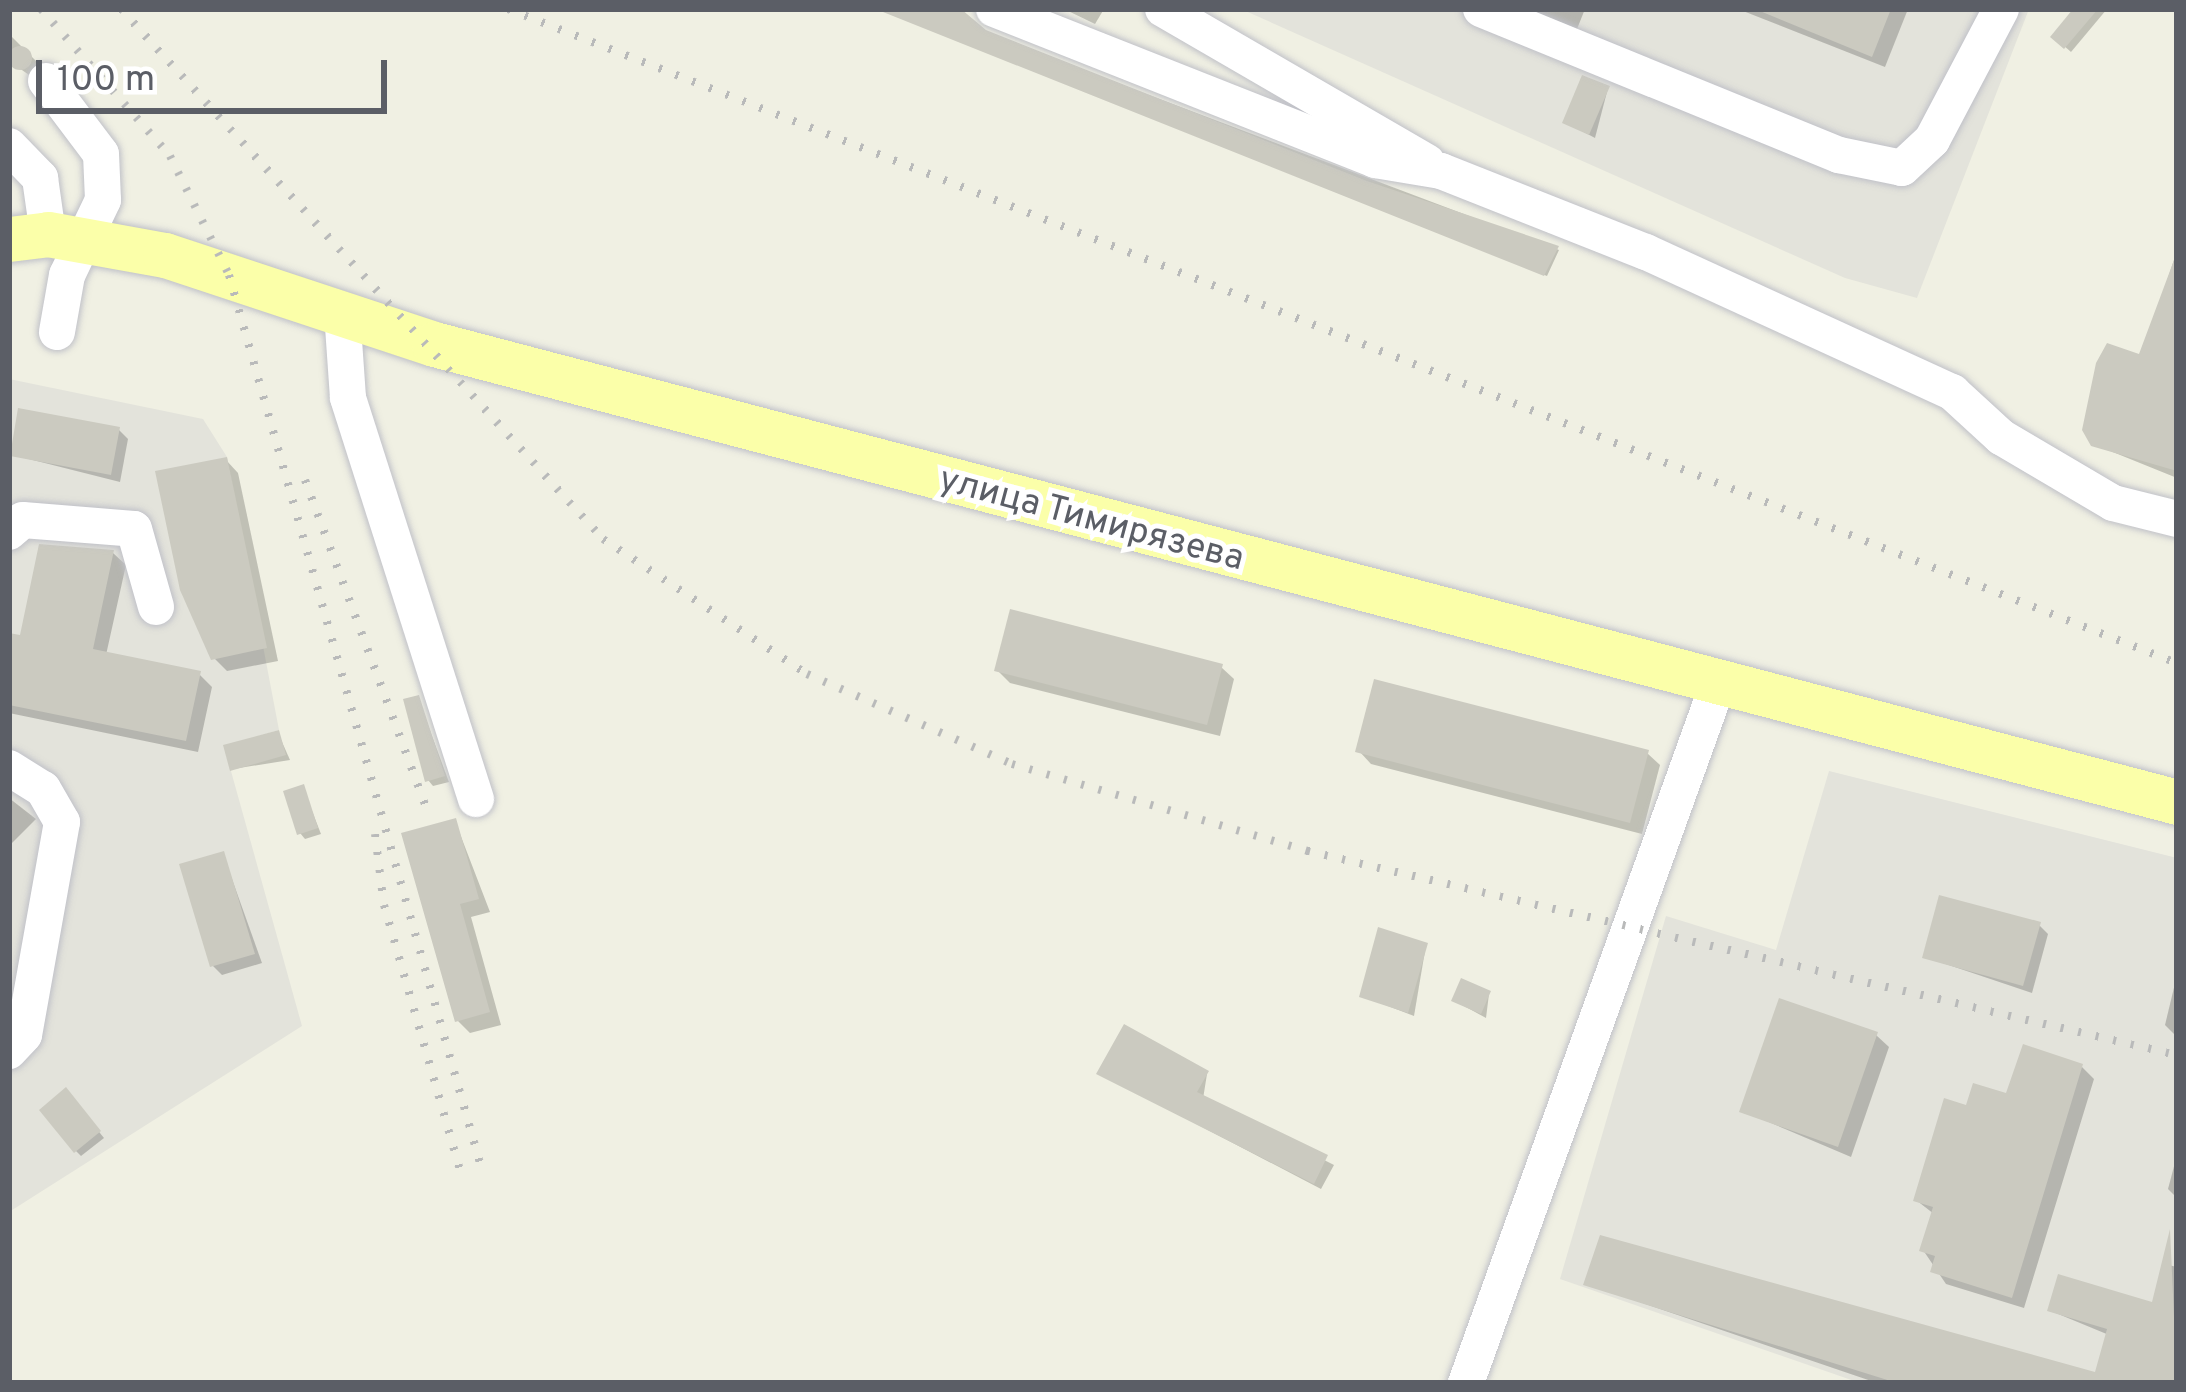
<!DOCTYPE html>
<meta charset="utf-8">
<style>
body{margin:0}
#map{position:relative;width:2186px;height:1392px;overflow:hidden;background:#f0f0e3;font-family:Overpass,sans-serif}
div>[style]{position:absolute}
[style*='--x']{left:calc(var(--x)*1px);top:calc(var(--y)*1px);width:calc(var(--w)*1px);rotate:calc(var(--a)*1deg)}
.industrial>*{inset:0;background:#e3e3db}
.shadow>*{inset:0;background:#0003}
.building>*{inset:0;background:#cbcac0}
.round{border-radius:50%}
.roads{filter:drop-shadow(0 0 3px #c0c1c8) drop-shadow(0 0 3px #c0c1c8)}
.minor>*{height:36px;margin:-18px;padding:0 18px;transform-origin:18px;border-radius:18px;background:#fff}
.major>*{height:45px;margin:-22.5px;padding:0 22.5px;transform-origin:22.5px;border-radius:22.5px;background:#fbffa9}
.rail>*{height:8px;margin-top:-4px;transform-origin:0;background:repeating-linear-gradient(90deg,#b9baba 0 3px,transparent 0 18px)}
span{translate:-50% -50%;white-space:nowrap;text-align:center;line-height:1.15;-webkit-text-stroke:10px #fff;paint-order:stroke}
.street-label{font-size:36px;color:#5b5e66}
.frame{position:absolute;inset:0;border:12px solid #5b5e66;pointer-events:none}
.scale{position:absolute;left:36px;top:60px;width:351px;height:54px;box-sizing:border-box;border:6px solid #5b5e66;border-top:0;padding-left:15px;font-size:36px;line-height:42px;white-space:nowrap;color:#5b5e66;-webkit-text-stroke:9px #fff;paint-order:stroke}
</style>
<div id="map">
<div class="industrial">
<i style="clip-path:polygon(1241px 9px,2029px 9px,1917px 298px,1845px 278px)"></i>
<i style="clip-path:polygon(9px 379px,203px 419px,227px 457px,279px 730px,224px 746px,302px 1026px,9px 1212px)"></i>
<i style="clip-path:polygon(1829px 771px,2177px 858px,2177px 1383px,1860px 1383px,1560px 1279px,1666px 916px,1776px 950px)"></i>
</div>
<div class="shadow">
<i style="clip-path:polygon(878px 9px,953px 9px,985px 33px,1559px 250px,1547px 276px)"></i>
<i style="clip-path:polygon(1064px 9px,1104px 9px,1095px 24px)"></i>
<i style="clip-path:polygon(1528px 9px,1585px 9px,1577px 29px)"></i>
<i style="clip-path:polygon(1738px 9px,1908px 9px,1885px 67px)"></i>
<i style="clip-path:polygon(2077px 9px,2107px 9px,2071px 52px,2054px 37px)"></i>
<i style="clip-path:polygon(9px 34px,42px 67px,32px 77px,9px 61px)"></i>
<i style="clip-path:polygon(1608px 88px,1595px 138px,1565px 122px)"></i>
<i style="clip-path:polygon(2177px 251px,2177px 478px,2093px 444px,2141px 358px)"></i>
<i style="clip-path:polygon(119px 430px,128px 439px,120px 482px,13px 455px)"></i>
<i style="clip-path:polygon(226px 460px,238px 473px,278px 661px,227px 671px,214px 658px)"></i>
<i style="clip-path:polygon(113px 553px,126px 565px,106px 655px,199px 674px,212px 687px,198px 752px,9px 713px,9px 636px,22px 639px)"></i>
<i style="clip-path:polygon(1221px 667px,1234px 679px,1220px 736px,1010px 683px,997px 670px)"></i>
<i style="clip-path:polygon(418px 698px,449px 782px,433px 786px,428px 780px)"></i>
<i style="clip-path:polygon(278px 733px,290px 760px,233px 769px)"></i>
<i style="clip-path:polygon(1359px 751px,1647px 753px,1660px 765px,1642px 834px,1371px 764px)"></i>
<i style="clip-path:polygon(303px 788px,321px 834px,305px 839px,300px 833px)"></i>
<i style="clip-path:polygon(9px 798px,36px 819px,9px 846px)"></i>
<i style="clip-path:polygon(455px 821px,490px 912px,471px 917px,501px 1025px,470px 1033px,458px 1021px)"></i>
<i style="clip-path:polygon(223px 854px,262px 963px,222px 975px,213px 966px)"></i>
<i style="clip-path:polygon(2039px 925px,2048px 934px,2032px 993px,1925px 957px)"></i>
<i style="clip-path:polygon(1426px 945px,1414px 1016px,1362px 996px)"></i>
<i style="clip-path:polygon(2177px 975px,2177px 1037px,2165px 1025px)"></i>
<i style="clip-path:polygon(1489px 994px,1486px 1018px,1455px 1001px)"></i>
<i style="clip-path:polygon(1876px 1035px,1889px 1047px,1851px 1157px,1743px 1111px)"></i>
<i style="clip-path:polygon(2082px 1067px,2094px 1079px,2024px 1308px,1946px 1284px,1923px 1250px,1934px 1214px,1916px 1200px,1968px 1108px)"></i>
<i style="clip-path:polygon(1099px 1073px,1207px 1074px,1203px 1099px,1334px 1165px,1321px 1189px)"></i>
<i style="clip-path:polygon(71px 1097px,104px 1138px,81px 1156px,76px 1151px)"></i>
<i style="clip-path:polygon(2177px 1155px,2177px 1198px,2168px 1189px)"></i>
<i style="clip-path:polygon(2164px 1264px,2177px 1267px,2177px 1383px,1877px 1383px,1587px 1284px,2097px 1376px,2109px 1335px,2051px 1311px,2155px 1305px)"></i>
</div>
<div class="building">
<i style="clip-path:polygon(961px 9px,986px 30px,1367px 181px,1559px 246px,1544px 276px,878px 10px)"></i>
<i style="clip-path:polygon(1755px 9px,1891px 9px,1872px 57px)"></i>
<i style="clip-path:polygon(2073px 9px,2098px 9px,2064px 49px,2050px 37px)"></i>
<i class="round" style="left:8px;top:46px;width:24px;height:24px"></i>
<i style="clip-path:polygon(1582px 75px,1610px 86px,1589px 135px,1562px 123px)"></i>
<i style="clip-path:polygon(2177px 252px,2177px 471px,2091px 446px,2082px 430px,2096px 363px,2107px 343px,2139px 354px)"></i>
<i style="clip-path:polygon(18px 408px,120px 427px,111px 475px,10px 456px)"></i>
<i style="clip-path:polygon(227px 457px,267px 648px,211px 660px,180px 590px,155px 471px)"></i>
<i style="clip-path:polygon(39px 544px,114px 550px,93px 649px,201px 671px,186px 741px,9px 705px,9px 633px,20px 635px)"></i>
<i style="clip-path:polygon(1010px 609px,1223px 664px,1207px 725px,994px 671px)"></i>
<i style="clip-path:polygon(1374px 679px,1649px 750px,1630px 823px,1355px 752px)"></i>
<i style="clip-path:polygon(419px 695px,445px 776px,425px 782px,403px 699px)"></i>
<i style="clip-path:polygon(279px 730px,286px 755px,230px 771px,223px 745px)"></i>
<i style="clip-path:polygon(304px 784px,318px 828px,297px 835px,283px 791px)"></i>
<i style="clip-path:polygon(456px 818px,479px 899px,460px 904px,490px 1012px,455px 1022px,401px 833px)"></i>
<i style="clip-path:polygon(224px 851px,255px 954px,210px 967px,179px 864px)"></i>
<i style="clip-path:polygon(1939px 895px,2041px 922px,2023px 986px,1922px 958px)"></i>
<i style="clip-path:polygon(1378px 927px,1428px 943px,1408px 1013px,1359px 997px)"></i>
<i style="clip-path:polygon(1461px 978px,1491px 991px,1481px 1014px,1451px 1001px)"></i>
<i style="clip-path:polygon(1779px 998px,1878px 1032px,1838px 1147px,1739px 1112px)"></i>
<i style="clip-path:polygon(1124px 1024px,1209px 1071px,1197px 1092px,1328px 1155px,1314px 1184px,1096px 1074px)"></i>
<i style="clip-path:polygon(2023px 1044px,2083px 1064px,2012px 1298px,1930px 1272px,1935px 1256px,1919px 1251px,1933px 1207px,1913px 1201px,1944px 1098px,1966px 1105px,1973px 1083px,2006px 1093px)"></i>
<i style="clip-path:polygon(66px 1087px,101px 1131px,74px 1153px,39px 1110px)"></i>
<i style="clip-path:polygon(2170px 1229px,2177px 1383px,1897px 1383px,1583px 1285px,1600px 1235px,2095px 1372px,2107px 1329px,2047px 1311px,2058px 1274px,2152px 1302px)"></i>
</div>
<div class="roads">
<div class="minor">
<i style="--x:994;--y:9;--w:410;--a:21.6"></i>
<i style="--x:1375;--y:160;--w:67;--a:9.5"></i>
<i style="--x:1441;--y:171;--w:220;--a:21.6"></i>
<i style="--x:1646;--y:252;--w:337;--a:24.6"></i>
<i style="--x:1952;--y:392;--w:67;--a:42.6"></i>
<i style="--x:2001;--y:437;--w:130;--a:30.5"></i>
<i style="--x:2113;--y:503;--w:66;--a:14"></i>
<i style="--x:1163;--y:9;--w:305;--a:30.1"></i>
<i style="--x:1481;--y:9;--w:387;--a:22.2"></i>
<i style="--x:1839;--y:155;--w:64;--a:11.7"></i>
<i style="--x:1902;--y:168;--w:41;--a:-43"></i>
<i style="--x:1932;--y:140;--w:148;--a:-62.2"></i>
<i style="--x:46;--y:81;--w:91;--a:53"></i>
<i style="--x:101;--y:154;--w:46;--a:87.5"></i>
<i style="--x:103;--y:200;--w:83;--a:115.6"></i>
<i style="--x:67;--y:275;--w:58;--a:100"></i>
<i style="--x:9;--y:146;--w:45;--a:45.9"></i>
<i style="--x:40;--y:178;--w:57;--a:81.9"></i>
<i style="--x:342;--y:312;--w:86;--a:86"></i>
<i style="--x:348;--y:398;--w:421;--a:72.3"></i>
<i style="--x:9;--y:532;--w:18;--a:-41"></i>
<i style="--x:23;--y:520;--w:111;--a:4.6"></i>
<i style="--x:134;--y:529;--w:81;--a:74.2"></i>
<i style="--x:9;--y:768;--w:40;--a:32"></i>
<i style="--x:43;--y:789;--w:38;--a:60"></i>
<i style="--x:62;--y:822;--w:216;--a:100.1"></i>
<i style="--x:24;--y:1035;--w:22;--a:133"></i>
<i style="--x:1466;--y:1383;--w:743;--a:-70.18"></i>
</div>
<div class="major">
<i style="--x:9;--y:239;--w:39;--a:-7"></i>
<i style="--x:48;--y:234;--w:119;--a:10.2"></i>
<i style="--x:165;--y:255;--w:283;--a:18.3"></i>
<i style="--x:434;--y:344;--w:1802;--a:14.72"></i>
</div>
</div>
<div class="rail">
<i style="--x:41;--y:9;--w:196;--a:48.7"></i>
<i style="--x:170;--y:156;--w:133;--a:63.6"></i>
<i style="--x:229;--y:275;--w:927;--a:74.22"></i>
<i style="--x:121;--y:9;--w:716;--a:47.72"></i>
<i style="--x:603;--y:539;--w:245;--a:33.5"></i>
<i style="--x:807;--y:674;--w:224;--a:23.7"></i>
<i style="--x:1012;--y:764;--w:308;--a:16.4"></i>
<i style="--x:1307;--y:851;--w:894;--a:13.2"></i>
<i style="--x:508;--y:9;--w:1793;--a:21.4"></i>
<i style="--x:305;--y:480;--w:357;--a:69.7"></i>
<i style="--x:375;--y:834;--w:72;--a:82.8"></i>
<i style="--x:384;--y:905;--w:283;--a:74"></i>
</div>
<div class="street-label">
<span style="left:1091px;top:521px;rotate:15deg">улица Тимирязева</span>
</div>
<div class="frame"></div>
<div class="scale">100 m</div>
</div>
